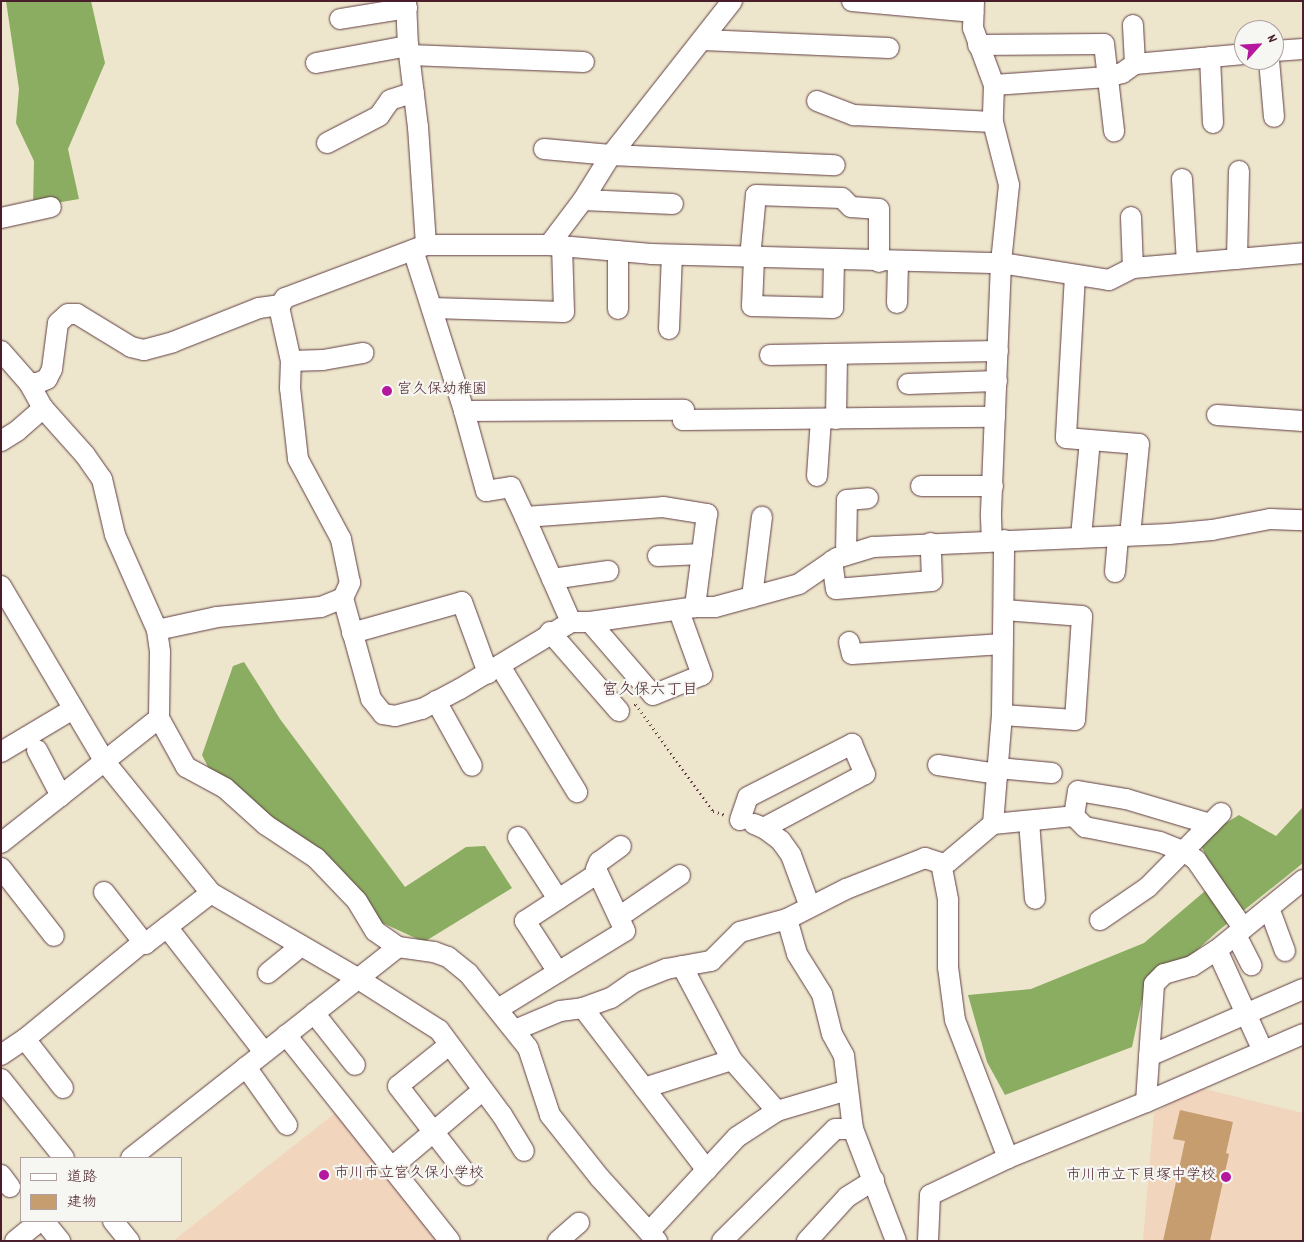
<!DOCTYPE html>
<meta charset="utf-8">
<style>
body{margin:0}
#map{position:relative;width:1304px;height:1242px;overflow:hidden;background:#ede6cc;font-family:Dekko,"Klee One",sans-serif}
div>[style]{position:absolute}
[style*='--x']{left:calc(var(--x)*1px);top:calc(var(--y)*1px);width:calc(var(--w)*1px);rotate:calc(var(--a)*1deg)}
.built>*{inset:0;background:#f1d5bd}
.forest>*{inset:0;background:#8bad62}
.building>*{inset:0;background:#c69d6f}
.path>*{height:2.5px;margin-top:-1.25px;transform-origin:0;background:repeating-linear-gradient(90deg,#623d43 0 1px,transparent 0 5px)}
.roads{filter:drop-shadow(0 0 1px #623d43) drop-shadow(0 0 1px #623d43)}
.minor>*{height:20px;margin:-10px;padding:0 10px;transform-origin:10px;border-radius:10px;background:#fff}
.dots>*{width:14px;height:14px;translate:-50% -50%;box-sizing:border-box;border:2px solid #f6f6f2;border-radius:50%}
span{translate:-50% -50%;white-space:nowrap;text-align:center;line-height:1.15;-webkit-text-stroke:4.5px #f6f6f2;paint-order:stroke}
.poi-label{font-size:15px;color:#4a1f2b}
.left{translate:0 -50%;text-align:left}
.right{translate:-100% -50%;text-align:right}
.neighbourhood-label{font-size:16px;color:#4a1f2b}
.frame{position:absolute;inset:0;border:2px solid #4a1f2b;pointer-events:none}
.legend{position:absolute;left:20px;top:1157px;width:162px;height:65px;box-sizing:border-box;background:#f6f6f2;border:1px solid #b1a0a2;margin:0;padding:6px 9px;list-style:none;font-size:15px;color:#4a1f2b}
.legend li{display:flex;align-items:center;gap:10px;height:25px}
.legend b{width:25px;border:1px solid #b1a0a2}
.north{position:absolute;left:1234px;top:20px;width:50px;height:50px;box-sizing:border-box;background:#f6f6f2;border:1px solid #b1a0a2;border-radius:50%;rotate:64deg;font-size:14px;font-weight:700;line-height:20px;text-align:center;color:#4a1f2b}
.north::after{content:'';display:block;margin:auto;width:18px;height:22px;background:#b5179e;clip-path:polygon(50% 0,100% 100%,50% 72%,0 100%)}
</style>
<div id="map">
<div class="built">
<i style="clip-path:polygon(1197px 1087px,1303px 1113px,1303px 1241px,1143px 1241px,1154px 1113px)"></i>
<i style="clip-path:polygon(339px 1110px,444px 1241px,173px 1241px)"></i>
</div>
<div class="forest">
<i style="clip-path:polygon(6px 1px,91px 1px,105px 63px,68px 149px,79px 199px,33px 207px,34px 161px,16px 123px,19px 89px)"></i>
<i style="clip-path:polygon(244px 662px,280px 719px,405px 887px,466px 847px,485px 846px,512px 888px,424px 942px,374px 919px,210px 771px,202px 755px,233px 666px)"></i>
<i style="clip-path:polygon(1303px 807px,1303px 863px,1218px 931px,1142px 1000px,1132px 1047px,1005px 1095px,987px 1062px,968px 995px,1031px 989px,1144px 943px,1218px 880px,1198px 840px,1239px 815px,1276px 836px)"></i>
</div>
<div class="building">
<i style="clip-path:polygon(1180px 1110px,1233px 1122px,1226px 1153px,1229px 1154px,1210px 1241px,1163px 1241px,1185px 1141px,1173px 1139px)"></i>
</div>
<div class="path">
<i style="--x:634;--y:705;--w:2;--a:-27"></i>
<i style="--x:636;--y:704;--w:132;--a:54.3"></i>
<i style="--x:713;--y:811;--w:13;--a:18"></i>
</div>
<div class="roads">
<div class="minor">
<i style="--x:406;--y:1;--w:45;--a:87.5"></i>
<i style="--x:852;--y:1;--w:122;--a:5.2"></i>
<i style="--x:974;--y:1;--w:27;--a:92"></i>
<i style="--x:973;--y:28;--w:61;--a:69.8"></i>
<i style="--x:994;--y:85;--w:37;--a:92"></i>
<i style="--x:993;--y:122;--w:65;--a:75.7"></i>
<i style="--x:1009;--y:185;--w:78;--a:95.9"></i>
<i style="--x:1001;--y:263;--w:254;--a:92.3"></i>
<i style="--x:991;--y:517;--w:24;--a:88"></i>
<i style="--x:340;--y:19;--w:68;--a:-9.3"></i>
<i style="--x:703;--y:40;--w:186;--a:2.5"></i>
<i style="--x:978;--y:45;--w:126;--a:-0.5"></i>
<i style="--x:1104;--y:44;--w:88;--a:83.4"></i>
<i style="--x:1274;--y:51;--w:29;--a:-4"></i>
<i style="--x:410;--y:55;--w:174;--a:2.3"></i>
<i style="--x:1210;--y:57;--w:66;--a:87.4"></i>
<i style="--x:1269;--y:60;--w:57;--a:85"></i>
<i style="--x:316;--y:63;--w:94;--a:-10.5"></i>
<i style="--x:408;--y:46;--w:82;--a:83"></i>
<i style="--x:418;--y:127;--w:118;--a:86.1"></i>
<i style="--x:1135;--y:64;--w:109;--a:-5.2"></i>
<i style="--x:994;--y:85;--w:114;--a:-4"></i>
<i style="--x:1108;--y:77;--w:15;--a:-16"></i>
<i style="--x:1122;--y:73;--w:16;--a:-35"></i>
<i style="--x:1135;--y:64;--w:39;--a:-93"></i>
<i style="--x:817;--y:101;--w:40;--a:21"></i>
<i style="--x:854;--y:115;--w:139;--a:2.9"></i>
<i style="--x:327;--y:143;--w:59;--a:-27.4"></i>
<i style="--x:379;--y:116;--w:19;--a:-55"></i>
<i style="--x:390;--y:100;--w:25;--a:-18"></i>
<i style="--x:544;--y:149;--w:67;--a:5.1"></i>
<i style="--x:611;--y:155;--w:224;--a:2.6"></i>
<i style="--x:1182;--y:179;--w:84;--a:86.6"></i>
<i style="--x:583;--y:200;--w:90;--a:2.5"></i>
<i style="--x:1131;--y:217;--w:51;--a:87.8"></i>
<i style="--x:1;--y:218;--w:51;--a:-12.4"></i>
<i style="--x:549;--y:245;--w:56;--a:-52.9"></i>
<i style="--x:583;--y:200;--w:53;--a:-58.1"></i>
<i style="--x:611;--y:155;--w:196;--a:-51.8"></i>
<i style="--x:413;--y:250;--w:169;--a:72.4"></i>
<i style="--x:464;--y:411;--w:83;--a:74.6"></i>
<i style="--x:486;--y:491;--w:25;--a:-9"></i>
<i style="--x:511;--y:487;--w:33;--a:65"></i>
<i style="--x:618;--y:251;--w:58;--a:90"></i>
<i style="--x:750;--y:258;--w:63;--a:-84.6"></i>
<i style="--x:756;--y:195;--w:86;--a:2"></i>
<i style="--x:842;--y:198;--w:13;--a:45"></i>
<i style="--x:851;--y:207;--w:28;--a:4"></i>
<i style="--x:879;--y:209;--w:53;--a:90"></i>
<i style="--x:754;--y:258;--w:48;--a:92.4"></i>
<i style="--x:752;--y:306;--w:81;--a:1.4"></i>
<i style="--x:833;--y:308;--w:48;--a:-88.8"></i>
<i style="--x:1237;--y:259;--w:88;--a:-88.7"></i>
<i style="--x:1075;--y:275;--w:163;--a:93.2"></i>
<i style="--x:1066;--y:438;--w:73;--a:4.7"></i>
<i style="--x:1139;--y:444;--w:91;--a:95.6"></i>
<i style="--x:897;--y:303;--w:41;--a:-88.6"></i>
<i style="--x:432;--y:308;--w:132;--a:1.7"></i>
<i style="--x:564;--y:312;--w:66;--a:-91.7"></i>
<i style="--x:669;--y:329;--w:74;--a:-87.7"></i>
<i style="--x:1;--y:351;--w:43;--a:48.8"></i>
<i style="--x:29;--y:383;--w:29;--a:61"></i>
<i style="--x:43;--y:408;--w:63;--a:48.2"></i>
<i style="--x:85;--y:455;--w:29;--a:55"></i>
<i style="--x:102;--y:479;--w:57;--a:76.9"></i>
<i style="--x:115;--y:535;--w:104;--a:66.1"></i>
<i style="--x:157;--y:630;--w:22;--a:82"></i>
<i style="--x:160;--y:652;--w:66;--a:90.9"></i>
<i style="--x:159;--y:718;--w:56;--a:61.1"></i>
<i style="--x:186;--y:767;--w:44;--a:28.3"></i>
<i style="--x:225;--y:788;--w:55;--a:42.1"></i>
<i style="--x:266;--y:825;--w:60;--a:33.4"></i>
<i style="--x:316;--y:858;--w:59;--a:46.4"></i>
<i style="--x:357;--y:901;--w:35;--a:59"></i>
<i style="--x:375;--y:931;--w:28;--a:35"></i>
<i style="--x:398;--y:947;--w:36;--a:8"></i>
<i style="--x:434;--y:952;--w:15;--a:20"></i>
<i style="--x:448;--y:957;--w:26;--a:39"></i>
<i style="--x:468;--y:973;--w:96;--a:51.3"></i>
<i style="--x:528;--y:1048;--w:71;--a:71.8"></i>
<i style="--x:550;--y:1115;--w:80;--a:51.6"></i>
<i style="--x:600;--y:1178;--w:85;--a:47.9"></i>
<i style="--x:770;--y:355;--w:228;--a:-1"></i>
<i style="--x:291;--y:361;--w:32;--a:-2"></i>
<i style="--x:323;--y:360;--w:41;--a:-9.9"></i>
<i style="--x:29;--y:383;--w:9;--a:0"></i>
<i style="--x:38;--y:383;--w:10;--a:-24"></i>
<i style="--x:47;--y:379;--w:11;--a:-63"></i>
<i style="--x:52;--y:369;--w:46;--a:-82.6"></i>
<i style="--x:58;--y:323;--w:13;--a:-42"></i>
<i style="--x:68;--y:314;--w:9;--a:0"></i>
<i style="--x:77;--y:314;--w:63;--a:31.4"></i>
<i style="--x:131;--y:347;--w:13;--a:13"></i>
<i style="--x:144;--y:350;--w:30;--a:-15"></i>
<i style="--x:173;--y:342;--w:92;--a:-21.6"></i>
<i style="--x:259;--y:308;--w:22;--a:-8"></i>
<i style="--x:908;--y:384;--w:89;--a:-1.9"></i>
<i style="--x:464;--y:411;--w:220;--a:-0.3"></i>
<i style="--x:684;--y:410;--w:10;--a:96"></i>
<i style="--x:683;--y:420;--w:312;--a:-0.6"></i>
<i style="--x:1217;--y:415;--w:86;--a:4"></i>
<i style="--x:836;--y:419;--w:65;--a:-89.1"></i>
<i style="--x:1;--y:441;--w:19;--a:-32"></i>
<i style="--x:17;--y:431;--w:35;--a:-41"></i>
<i style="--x:817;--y:476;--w:57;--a:-86"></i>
<i style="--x:921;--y:486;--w:72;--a:0"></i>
<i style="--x:1081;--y:537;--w:97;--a:-84.7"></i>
<i style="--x:846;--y:555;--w:55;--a:-89"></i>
<i style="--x:847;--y:500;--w:21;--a:-5"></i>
<i style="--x:658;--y:556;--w:44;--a:-2.6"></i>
<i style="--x:832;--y:561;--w:28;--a:82"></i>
<i style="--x:836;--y:589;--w:96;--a:-4.8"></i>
<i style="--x:932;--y:581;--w:38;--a:-92"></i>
<i style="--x:1115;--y:572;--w:36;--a:-85"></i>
<i style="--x:552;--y:579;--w:57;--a:-8.1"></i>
<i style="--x:1;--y:586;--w:204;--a:59.4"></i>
<i style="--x:105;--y:762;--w:169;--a:51"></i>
<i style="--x:211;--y:893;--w:169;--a:30.2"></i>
<i style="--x:357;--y:978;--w:97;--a:32.4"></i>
<i style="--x:439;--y:1030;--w:106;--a:53.5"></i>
<i style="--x:502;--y:1115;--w:42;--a:58.6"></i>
<i style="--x:752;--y:597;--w:81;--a:-82.9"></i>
<i style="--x:343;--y:598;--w:105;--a:74.5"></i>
<i style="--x:371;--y:699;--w:19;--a:51"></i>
<i style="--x:383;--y:714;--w:12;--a:9"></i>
<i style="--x:395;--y:716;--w:28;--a:-15"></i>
<i style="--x:422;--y:709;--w:43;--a:-27.8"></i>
<i style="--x:460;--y:689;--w:130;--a:-31.1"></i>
<i style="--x:571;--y:622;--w:19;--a:0"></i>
<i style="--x:590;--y:622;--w:106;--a:-8.1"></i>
<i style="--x:695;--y:607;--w:20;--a:0"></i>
<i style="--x:715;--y:607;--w:87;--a:-15.3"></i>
<i style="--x:799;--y:584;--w:46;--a:-34.4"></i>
<i style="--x:837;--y:558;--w:38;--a:-17"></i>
<i style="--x:873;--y:547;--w:296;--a:-2.5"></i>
<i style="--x:1169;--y:534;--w:43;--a:-5.3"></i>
<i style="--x:1212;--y:530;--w:59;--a:-10.7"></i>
<i style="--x:1270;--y:519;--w:33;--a:2"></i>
<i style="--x:571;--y:622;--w:115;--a:-113.7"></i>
<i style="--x:525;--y:517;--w:138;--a:-4.1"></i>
<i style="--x:663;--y:507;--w:45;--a:9"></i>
<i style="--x:707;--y:514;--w:94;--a:97.4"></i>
<i style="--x:590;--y:622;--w:96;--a:49.2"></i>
<i style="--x:653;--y:695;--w:53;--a:-22.2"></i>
<i style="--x:702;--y:675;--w:68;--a:-109.8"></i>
<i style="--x:157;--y:630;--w:61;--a:-12.2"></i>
<i style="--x:217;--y:617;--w:104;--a:-5.5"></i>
<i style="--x:321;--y:607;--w:24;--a:-22"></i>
<i style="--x:343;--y:598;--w:17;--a:-65"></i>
<i style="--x:350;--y:583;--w:45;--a:-101.6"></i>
<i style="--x:341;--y:539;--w:91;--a:-118.3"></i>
<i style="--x:298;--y:459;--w:71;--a:-96.4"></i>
<i style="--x:290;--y:388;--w:27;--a:-88"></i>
<i style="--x:291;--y:361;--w:55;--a:-102.5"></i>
<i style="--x:279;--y:307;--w:11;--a:-56"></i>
<i style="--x:285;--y:298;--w:151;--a:-20.6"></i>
<i style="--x:426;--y:245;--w:123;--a:0"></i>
<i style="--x:549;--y:245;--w:102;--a:5"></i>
<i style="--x:651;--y:254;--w:350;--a:1.5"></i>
<i style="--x:1001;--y:263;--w:109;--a:8.9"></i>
<i style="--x:1109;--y:280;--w:27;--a:-27"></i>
<i style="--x:1133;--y:268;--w:171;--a:-5"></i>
<i style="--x:550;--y:632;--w:105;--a:48.9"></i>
<i style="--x:352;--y:633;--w:114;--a:-15.7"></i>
<i style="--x:462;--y:602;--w:76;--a:69.9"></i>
<i style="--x:849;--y:642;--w:12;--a:76"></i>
<i style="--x:852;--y:654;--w:151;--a:-3.8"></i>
<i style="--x:500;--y:666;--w:148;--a:58.6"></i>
<i style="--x:436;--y:701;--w:74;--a:61"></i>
<i style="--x:1002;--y:715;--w:73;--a:3.9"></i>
<i style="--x:1075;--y:720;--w:104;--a:-86.1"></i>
<i style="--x:1082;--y:616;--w:78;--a:-175.6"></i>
<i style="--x:37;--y:750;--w:52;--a:62.4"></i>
<i style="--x:1;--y:752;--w:84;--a:-30.8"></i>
<i style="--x:938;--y:765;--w:61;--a:8.5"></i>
<i style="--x:998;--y:768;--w:54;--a:5.3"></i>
<i style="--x:1074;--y:816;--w:25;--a:-81"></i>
<i style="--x:1078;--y:791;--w:49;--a:9.5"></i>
<i style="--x:1126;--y:799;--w:88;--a:16.6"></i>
<i style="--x:740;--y:820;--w:24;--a:-71"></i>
<i style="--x:748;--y:797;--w:117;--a:-27"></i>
<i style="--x:852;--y:744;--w:33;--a:67"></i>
<i style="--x:865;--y:774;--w:115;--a:151.9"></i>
<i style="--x:1029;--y:821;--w:78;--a:85.6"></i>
<i style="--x:754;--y:824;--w:11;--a:22"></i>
<i style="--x:764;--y:828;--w:21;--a:37"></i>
<i style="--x:781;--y:841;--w:17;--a:54"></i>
<i style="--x:791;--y:855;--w:55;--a:69.9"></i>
<i style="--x:993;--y:824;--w:109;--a:-85.3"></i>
<i style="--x:1002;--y:715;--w:175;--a:-89.3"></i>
<i style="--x:518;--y:837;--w:74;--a:57.2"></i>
<i style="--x:1;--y:843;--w:201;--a:-38.3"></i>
<i style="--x:941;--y:863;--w:38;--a:79"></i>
<i style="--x:948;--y:900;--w:67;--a:90"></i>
<i style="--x:948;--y:967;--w:53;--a:82.5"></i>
<i style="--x:955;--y:1020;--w:148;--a:69"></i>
<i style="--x:1;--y:868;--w:86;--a:52.1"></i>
<i style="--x:104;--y:892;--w:63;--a:52"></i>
<i style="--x:1269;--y:908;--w:46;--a:69.6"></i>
<i style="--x:619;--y:917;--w:74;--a:-34.5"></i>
<i style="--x:787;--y:919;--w:36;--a:74"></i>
<i style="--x:797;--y:954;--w:47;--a:58"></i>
<i style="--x:822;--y:994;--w:41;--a:76"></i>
<i style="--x:832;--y:1034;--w:25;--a:61"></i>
<i style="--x:844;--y:1056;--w:74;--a:83"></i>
<i style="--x:853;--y:1129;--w:120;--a:69"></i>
<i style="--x:1100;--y:920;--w:58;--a:-34.5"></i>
<i style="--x:1148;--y:887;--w:104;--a:-45.4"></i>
<i style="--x:167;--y:927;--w:158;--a:52.2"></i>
<i style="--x:1236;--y:935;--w:34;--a:63"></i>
<i style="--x:1217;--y:950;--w:111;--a:65.5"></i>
<i style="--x:682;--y:966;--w:106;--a:62"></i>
<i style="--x:732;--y:1060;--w:68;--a:48.6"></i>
<i style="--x:558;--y:972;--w:61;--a:-122.9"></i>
<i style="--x:525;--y:921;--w:87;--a:-33.3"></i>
<i style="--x:268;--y:973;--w:43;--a:-39.3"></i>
<i style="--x:583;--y:1008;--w:204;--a:52.6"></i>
<i style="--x:498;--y:1009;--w:149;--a:-31.6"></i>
<i style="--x:625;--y:931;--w:68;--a:-115.1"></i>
<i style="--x:596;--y:869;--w:8;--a:-67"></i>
<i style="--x:599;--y:862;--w:27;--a:-36"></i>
<i style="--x:314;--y:1013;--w:66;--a:51.7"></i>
<i style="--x:515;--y:1030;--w:49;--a:-22.9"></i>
<i style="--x:560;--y:1011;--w:23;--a:-7"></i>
<i style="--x:583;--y:1008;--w:30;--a:-20"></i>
<i style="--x:611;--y:998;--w:28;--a:-35"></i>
<i style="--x:634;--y:982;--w:35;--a:-22"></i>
<i style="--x:666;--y:969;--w:46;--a:-10.1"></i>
<i style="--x:711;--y:961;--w:41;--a:-45"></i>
<i style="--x:740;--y:932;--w:49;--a:-15.5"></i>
<i style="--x:787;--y:919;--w:66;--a:-27"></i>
<i style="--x:846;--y:889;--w:85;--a:-21.4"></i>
<i style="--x:925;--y:858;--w:19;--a:18"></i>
<i style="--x:943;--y:864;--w:5;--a:-22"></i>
<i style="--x:948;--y:862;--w:59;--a:-40.2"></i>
<i style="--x:993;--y:824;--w:81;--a:-5.6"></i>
<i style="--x:1074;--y:816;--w:16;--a:45"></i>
<i style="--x:1085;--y:827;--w:76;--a:11.3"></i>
<i style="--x:1160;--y:842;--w:27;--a:22"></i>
<i style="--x:1185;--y:852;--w:14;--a:36"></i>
<i style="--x:1196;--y:860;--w:83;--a:55.3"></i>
<i style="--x:286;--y:1035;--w:263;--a:51.5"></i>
<i style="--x:25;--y:1039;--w:153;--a:-39.4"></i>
<i style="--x:143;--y:942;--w:3;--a:45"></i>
<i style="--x:145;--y:944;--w:83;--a:-37.7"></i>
<i style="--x:449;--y:1045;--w:65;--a:141.2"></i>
<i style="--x:398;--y:1086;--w:113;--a:52.2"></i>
<i style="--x:1;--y:1055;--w:29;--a:-34"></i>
<i style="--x:25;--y:1039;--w:62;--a:52.2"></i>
<i style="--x:1149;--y:1056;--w:168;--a:-23.5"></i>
<i style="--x:246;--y:1067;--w:71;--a:54.7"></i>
<i style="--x:1;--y:1079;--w:101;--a:51.4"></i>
<i style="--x:644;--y:1088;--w:92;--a:-17.7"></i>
<i style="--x:1146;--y:1102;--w:118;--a:-86.1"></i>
<i style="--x:1154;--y:984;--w:14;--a:-45"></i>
<i style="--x:1164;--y:974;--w:29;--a:-16"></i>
<i style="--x:1192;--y:966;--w:30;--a:-33"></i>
<i style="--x:1217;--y:950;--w:111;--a:-39.1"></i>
<i style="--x:131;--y:1158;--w:340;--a:-38.3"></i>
<i style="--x:392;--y:1167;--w:119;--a:-40.2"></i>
<i style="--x:1;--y:1175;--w:15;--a:53"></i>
<i style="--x:44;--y:1221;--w:26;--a:51"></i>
<i style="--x:113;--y:1221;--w:26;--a:51"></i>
<i style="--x:649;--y:1232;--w:129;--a:-47.2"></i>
<i style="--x:737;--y:1137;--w:48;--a:-33"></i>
<i style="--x:777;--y:1111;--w:74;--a:-16.5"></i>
<i style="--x:15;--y:1241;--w:32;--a:-39"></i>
<i style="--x:558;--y:1241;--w:28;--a:-41"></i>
<i style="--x:722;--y:1241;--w:159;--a:-44.7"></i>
<i style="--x:835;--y:1129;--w:18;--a:0"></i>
<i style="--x:807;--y:1241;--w:59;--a:-47.7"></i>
<i style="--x:847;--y:1197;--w:32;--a:-32"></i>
<i style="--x:928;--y:1241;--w:46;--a:-87.5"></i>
<i style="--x:930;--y:1195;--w:86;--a:-25.4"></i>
<i style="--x:1008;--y:1158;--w:149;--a:-22.1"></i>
<i style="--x:1146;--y:1102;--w:171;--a:-23.4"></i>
</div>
</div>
<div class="dots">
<i style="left:387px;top:391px;background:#b5179e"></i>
<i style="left:324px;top:1175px;background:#b5179e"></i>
<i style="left:1226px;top:1177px;background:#b5179e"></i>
</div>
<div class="poi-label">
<span class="left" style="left:397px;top:391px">宮久保幼稚園</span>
<span class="left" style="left:334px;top:1175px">市川市立宮久保小学校</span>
<span class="right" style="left:1216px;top:1177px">市川市立下貝塚中学校</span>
</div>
<div class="neighbourhood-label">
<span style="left:650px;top:691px">宮久保六丁目</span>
</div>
<div class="frame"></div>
<ul class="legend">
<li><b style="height:6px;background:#fff"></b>道路</li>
<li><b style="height:14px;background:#c69d6f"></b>建物</li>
</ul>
<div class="north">N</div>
</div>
